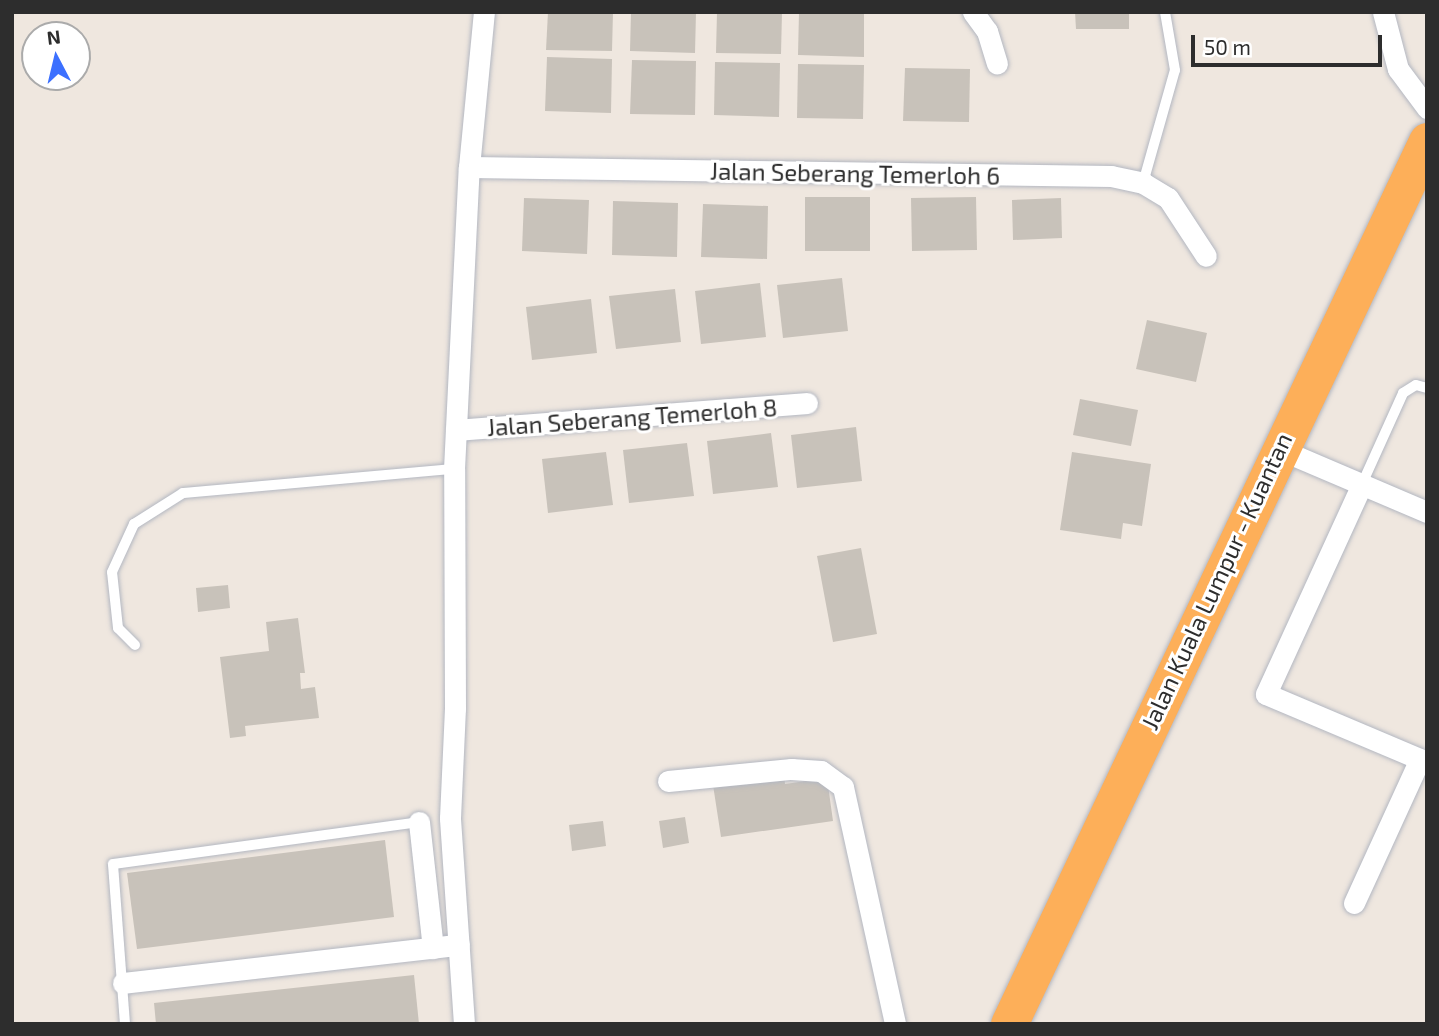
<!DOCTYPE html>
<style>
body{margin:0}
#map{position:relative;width:1439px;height:1036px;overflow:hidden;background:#efe7df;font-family:"Exo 2",sans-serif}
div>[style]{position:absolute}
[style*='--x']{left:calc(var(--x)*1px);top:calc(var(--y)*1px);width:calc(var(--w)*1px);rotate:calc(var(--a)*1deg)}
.building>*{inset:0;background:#c8c2ba}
.roads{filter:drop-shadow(0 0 2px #b3b7c1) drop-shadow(0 0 2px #b3b7c1)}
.service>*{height:10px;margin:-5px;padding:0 5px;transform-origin:5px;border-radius:5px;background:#fff}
.minor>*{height:21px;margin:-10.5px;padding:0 10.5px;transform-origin:10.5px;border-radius:10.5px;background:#fff}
.trunk>*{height:37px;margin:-18.5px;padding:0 18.5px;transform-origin:18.5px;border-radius:18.5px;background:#fdaf59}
span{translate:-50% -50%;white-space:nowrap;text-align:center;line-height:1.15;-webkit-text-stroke:6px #fff;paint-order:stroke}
.street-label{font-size:24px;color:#2d2d2d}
.frame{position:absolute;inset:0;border:14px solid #2d2d2d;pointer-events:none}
.north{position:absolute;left:21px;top:21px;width:70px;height:70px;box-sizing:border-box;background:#fff;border:2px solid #ababab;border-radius:50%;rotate:353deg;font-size:19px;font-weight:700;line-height:28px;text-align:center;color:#2d2d2d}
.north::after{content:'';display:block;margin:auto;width:24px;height:32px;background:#3c70ff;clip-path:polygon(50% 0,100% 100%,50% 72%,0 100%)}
.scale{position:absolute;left:1191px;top:35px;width:191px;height:32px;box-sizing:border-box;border:4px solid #2d2d2d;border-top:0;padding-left:9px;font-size:21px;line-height:24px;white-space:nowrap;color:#2d2d2d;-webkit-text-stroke:5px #fff;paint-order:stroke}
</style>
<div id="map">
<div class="building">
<i style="clip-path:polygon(548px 12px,613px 12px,612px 51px,546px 50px)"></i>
<i style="clip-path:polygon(631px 12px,696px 12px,695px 53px,630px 51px)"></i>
<i style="clip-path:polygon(717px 12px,782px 12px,781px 54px,716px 53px)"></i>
<i style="clip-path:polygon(799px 12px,864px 12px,864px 57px,798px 55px)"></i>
<i style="clip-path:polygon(1075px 12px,1129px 12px,1129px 29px,1076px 29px)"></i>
<i style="clip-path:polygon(547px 57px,612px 59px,611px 113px,545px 111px)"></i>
<i style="clip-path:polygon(632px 60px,696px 61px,695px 115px,630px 114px)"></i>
<i style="clip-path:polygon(715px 62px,780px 63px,779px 117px,714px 115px)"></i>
<i style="clip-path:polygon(798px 64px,864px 65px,863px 119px,797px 118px)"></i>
<i style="clip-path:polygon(905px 68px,970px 69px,969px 122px,903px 121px)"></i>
<i style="clip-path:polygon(805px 197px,870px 197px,870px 251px,805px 251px)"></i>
<i style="clip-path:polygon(976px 197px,977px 250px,912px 251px,911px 198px)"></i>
<i style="clip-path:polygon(524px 198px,589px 200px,587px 254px,522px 251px)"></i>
<i style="clip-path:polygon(1061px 198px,1062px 238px,1013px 240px,1012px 200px)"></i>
<i style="clip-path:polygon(613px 201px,678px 203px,677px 257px,612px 255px)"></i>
<i style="clip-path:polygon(703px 204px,768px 206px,767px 259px,701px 257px)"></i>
<i style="clip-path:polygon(842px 278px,848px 331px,783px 338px,777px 285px)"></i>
<i style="clip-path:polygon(760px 283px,766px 337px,701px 344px,695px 291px)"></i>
<i style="clip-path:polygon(675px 289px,681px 342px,616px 349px,609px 296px)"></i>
<i style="clip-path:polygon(591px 299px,597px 353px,532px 360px,526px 307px)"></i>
<i style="clip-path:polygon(1147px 320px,1207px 333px,1196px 382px,1136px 369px)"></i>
<i style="clip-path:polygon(1080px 399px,1138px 410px,1131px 446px,1073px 435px)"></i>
<i style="clip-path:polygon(856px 427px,862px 481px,797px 488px,791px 435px)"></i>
<i style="clip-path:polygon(771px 433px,778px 487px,713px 494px,707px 441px)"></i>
<i style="clip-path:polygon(687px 443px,694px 496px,629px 503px,623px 450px)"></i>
<i style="clip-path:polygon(606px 452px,613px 505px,548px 513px,542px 459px)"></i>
<i style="clip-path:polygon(1072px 452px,1151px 464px,1142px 526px,1123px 523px,1121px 539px,1060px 530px)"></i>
<i style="clip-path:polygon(861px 548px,877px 634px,833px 642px,817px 556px)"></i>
<i style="clip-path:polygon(228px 585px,230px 608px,198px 612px,196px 588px)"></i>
<i style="clip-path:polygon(298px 618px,305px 673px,300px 673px,301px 689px,315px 687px,319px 718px,245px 726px,246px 736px,230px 738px,220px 657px,269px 651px,266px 622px)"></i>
<i style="clip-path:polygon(784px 775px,785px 784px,827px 778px,833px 821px,721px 837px,713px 785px)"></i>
<i style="clip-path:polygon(685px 817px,689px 843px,663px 848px,659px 821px)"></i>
<i style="clip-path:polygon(603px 821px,606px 846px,572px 851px,569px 825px)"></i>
<i style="clip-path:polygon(385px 840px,394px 917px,137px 949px,127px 873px)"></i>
<i style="clip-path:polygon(414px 975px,419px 1024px,156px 1024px,154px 1003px)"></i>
</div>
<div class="roads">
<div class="service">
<i style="--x:1143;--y:183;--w:117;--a:-74.2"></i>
<i style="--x:1175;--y:70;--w:59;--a:-99.8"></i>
<i style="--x:1362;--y:484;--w:100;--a:-65.7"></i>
<i style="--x:1403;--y:393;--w:15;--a:-32"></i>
<i style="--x:1416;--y:385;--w:11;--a:15"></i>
<i style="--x:135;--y:645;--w:24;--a:-135"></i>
<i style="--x:118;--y:628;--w:56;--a:-96.1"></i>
<i style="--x:112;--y:572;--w:53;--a:-65.4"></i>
<i style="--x:134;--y:524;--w:58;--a:-32.3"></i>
<i style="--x:183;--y:493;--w:272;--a:-5.1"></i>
<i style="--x:125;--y:1024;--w:160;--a:-94.3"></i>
<i style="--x:113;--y:864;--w:309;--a:-7.8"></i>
</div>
<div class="minor">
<i style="--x:973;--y:12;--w:24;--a:54"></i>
<i style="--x:987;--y:31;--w:34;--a:73"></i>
<i style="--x:1383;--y:12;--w:59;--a:75.3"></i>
<i style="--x:1398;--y:69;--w:49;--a:53.4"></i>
<i style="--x:469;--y:167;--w:642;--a:0.8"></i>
<i style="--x:1111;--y:176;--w:33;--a:12"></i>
<i style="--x:1143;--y:183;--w:29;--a:31"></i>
<i style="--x:1168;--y:198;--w:69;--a:56.8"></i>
<i style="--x:456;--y:430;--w:352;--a:-4.4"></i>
<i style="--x:1279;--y:449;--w:161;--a:23.1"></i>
<i style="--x:1362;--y:484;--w:231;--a:114.6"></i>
<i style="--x:1266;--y:694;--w:175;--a:22.9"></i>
<i style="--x:668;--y:781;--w:124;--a:-5.6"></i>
<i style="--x:791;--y:769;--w:30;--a:4"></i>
<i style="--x:821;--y:771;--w:27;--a:36"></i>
<i style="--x:843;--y:787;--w:243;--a:77.6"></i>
<i style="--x:419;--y:822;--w:127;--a:83.7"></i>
<i style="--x:1354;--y:903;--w:158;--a:-65.4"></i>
<i style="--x:123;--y:983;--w:338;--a:-6.5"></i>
<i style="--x:464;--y:1024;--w:206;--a:-93.9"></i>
<i style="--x:450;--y:818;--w:110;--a:-87.4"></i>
<i style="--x:455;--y:708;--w:239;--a:-90.2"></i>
<i style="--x:454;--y:469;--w:302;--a:-87.2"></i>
<i style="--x:469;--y:167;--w:156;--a:-84.5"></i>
</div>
<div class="trunk">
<i style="--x:1009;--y:1024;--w:977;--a:-64.67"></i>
</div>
</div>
<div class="street-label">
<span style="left:855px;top:173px;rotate:1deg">Jalan Seberang Temerloh 6</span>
<span style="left:632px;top:417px;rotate:-4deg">Jalan Seberang Temerloh 8</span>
<span style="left:1216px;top:581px;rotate:-65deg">Jalan Kuala Lumpur - Kuantan</span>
</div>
<div class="frame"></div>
<div class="north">N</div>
<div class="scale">50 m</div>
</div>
